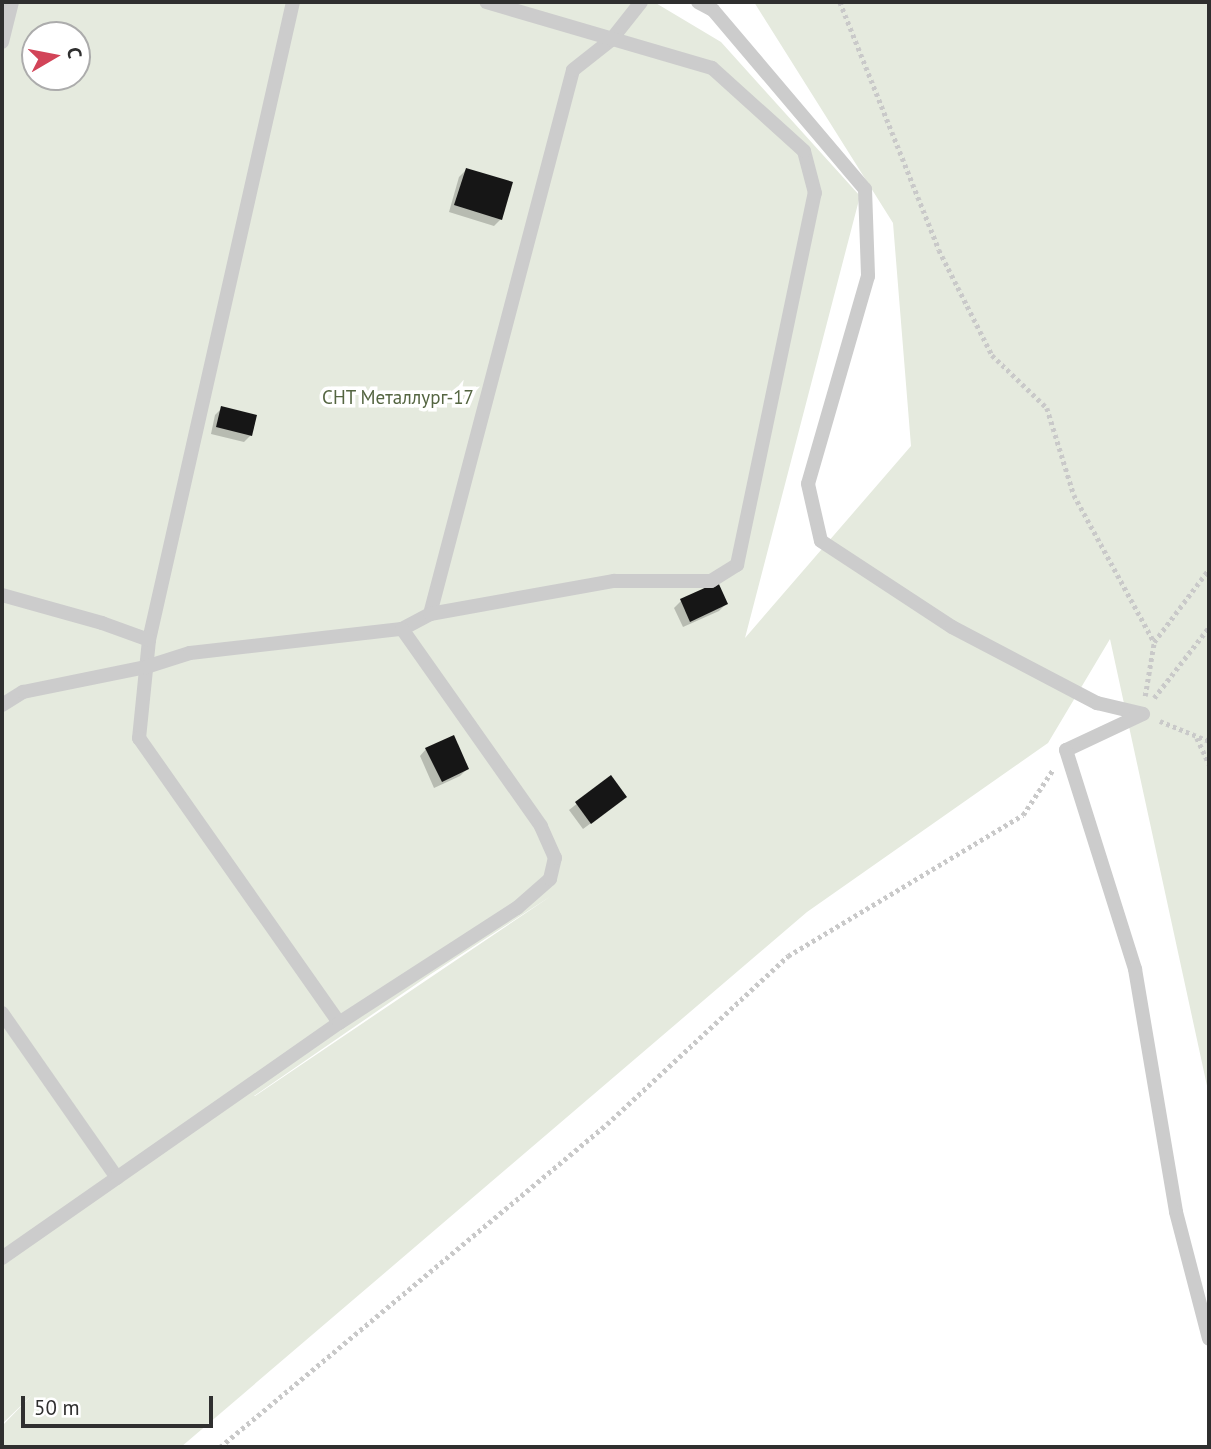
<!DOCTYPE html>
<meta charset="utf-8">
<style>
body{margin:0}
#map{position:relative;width:1211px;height:1449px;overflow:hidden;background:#fff;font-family:"PT Sans",sans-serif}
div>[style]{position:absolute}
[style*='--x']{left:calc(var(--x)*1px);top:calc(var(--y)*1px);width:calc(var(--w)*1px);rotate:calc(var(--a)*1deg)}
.green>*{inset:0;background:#e5eade}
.shadow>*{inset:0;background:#0003}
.building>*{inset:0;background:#161616}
.path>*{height:4.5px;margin-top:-2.25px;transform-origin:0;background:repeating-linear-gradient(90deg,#c9c9c9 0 3.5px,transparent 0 7px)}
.lane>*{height:14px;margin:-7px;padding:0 7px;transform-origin:7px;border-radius:7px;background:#ccc}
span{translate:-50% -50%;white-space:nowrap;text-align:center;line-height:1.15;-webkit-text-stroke:7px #fff;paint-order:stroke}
.park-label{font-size:19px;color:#546541}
.frame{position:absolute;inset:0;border:4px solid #2f2f2f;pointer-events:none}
.north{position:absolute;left:21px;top:21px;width:70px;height:70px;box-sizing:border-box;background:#fff;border:2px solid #acacac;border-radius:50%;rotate:80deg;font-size:19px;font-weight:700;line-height:28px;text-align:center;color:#2f2f2f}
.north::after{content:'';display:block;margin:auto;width:24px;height:32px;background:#d24458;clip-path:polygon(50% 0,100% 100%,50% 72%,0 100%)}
.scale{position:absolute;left:21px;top:1396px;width:192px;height:32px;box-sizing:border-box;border:4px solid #2f2f2f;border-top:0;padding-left:9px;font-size:21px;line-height:24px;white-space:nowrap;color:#2f2f2f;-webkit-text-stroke:5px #fff;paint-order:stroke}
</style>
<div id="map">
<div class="green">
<i style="clip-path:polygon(evenodd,2px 2px,654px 2px,721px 42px,860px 196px,745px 638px,911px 446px,893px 223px,754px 2px,1209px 2px,1209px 1095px,1110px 639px,1048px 743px,807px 912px,181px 1447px,2px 1447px,2px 1426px,32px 1395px,2px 1424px,2px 2px,35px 35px,77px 35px,77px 77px,35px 77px,35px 35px,2px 2px,551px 896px,255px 1096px,254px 1096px,431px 974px,551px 896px)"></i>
</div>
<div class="shadow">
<i style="clip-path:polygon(466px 170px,501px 219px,494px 226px,449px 212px,459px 177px)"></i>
<i style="clip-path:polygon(222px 408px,251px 435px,244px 442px,211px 434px,215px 415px)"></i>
<i style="clip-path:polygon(681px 601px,726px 604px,719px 611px,683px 627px,674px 608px)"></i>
<i style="clip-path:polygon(426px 749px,467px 769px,460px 776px,434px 788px,420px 756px)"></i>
<i style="clip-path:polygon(611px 777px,618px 803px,583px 829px,569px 810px)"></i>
</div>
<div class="building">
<i style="clip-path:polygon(466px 168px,513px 182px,502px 220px,454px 205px)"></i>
<i style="clip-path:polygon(221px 406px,257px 415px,252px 436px,216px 427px)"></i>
<i style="clip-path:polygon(718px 582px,728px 604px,690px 622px,680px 599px)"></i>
<i style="clip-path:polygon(454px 735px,469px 769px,442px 782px,425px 748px)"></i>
<i style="clip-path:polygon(611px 775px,627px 797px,591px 824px,575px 802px)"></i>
</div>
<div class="path">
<i style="--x:840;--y:2;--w:267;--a:68.2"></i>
<i style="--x:939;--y:250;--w:118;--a:63.2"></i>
<i style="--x:992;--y:355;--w:76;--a:43.9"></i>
<i style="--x:1047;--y:408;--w:91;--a:72.8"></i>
<i style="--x:1074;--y:495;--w:167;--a:61.4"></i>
<i style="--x:1145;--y:696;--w:55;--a:-80.5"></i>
<i style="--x:1154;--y:642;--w:91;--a:-53"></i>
<i style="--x:1154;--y:698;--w:90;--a:-52.2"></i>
<i style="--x:1160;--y:721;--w:53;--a:22.2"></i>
<i style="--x:1197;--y:738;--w:29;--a:65"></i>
<i style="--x:220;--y:1447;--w:504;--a:-39.85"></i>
<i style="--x:607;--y:1124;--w:247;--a:-42.9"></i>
<i style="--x:788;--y:956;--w:274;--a:-31"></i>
<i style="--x:1023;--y:815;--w:53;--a:-56.6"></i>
</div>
<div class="lane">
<i style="--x:293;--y:2;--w:654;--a:102.72"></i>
<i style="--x:149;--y:640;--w:99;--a:95.8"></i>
<i style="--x:139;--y:738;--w:348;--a:54.9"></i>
<i style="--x:698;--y:2;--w:17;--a:28"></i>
<i style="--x:713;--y:10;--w:235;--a:49.7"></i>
<i style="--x:865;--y:189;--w:87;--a:88"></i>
<i style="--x:868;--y:276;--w:216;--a:106.1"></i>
<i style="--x:808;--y:484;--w:58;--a:77.2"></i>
<i style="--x:821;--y:541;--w:157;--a:33.3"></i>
<i style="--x:952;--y:627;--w:164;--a:27.7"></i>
<i style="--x:1097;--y:703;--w:47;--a:13.4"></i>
<i style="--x:1143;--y:714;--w:85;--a:154.9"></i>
<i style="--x:1066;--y:750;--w:230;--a:72.5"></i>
<i style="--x:1135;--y:969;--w:246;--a:80.4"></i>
<i style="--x:1176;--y:1212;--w:131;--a:75.4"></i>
<i style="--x:2;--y:42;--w:41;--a:-76"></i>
<i style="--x:2;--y:595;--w:104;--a:15.6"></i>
<i style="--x:102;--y:623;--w:50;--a:19.9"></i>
<i style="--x:430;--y:614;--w:562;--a:-75.27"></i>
<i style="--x:573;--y:70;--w:48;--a:-38.3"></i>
<i style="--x:611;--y:40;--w:48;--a:-51.7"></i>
<i style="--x:2;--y:705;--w:25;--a:-32"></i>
<i style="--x:23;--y:692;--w:126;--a:-11.5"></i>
<i style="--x:146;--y:667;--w:46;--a:-17.7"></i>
<i style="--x:190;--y:653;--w:213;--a:-6.5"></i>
<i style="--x:402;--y:629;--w:32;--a:-28"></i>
<i style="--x:430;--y:614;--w:187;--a:-10.2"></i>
<i style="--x:614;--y:581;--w:97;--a:0"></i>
<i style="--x:711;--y:581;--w:31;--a:-32"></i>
<i style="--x:737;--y:565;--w:380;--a:-78.2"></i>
<i style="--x:815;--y:193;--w:43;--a:-104.7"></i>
<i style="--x:804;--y:151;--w:124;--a:-137.9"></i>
<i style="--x:712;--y:68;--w:235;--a:-163.7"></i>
<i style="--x:2;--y:1013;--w:201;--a:55.1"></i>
<i style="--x:2;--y:1258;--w:411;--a:-34.9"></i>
<i style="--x:339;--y:1023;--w:212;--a:-32.9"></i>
<i style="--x:517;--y:908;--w:44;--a:-41.3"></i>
<i style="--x:550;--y:879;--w:22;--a:-77"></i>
<i style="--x:555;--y:858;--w:35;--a:-114"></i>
<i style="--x:541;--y:826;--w:241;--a:-125.2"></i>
</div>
<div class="park-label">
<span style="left:398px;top:398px">СНТ Металлург-17</span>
</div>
<div class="frame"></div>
<div class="north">С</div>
<div class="scale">50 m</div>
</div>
